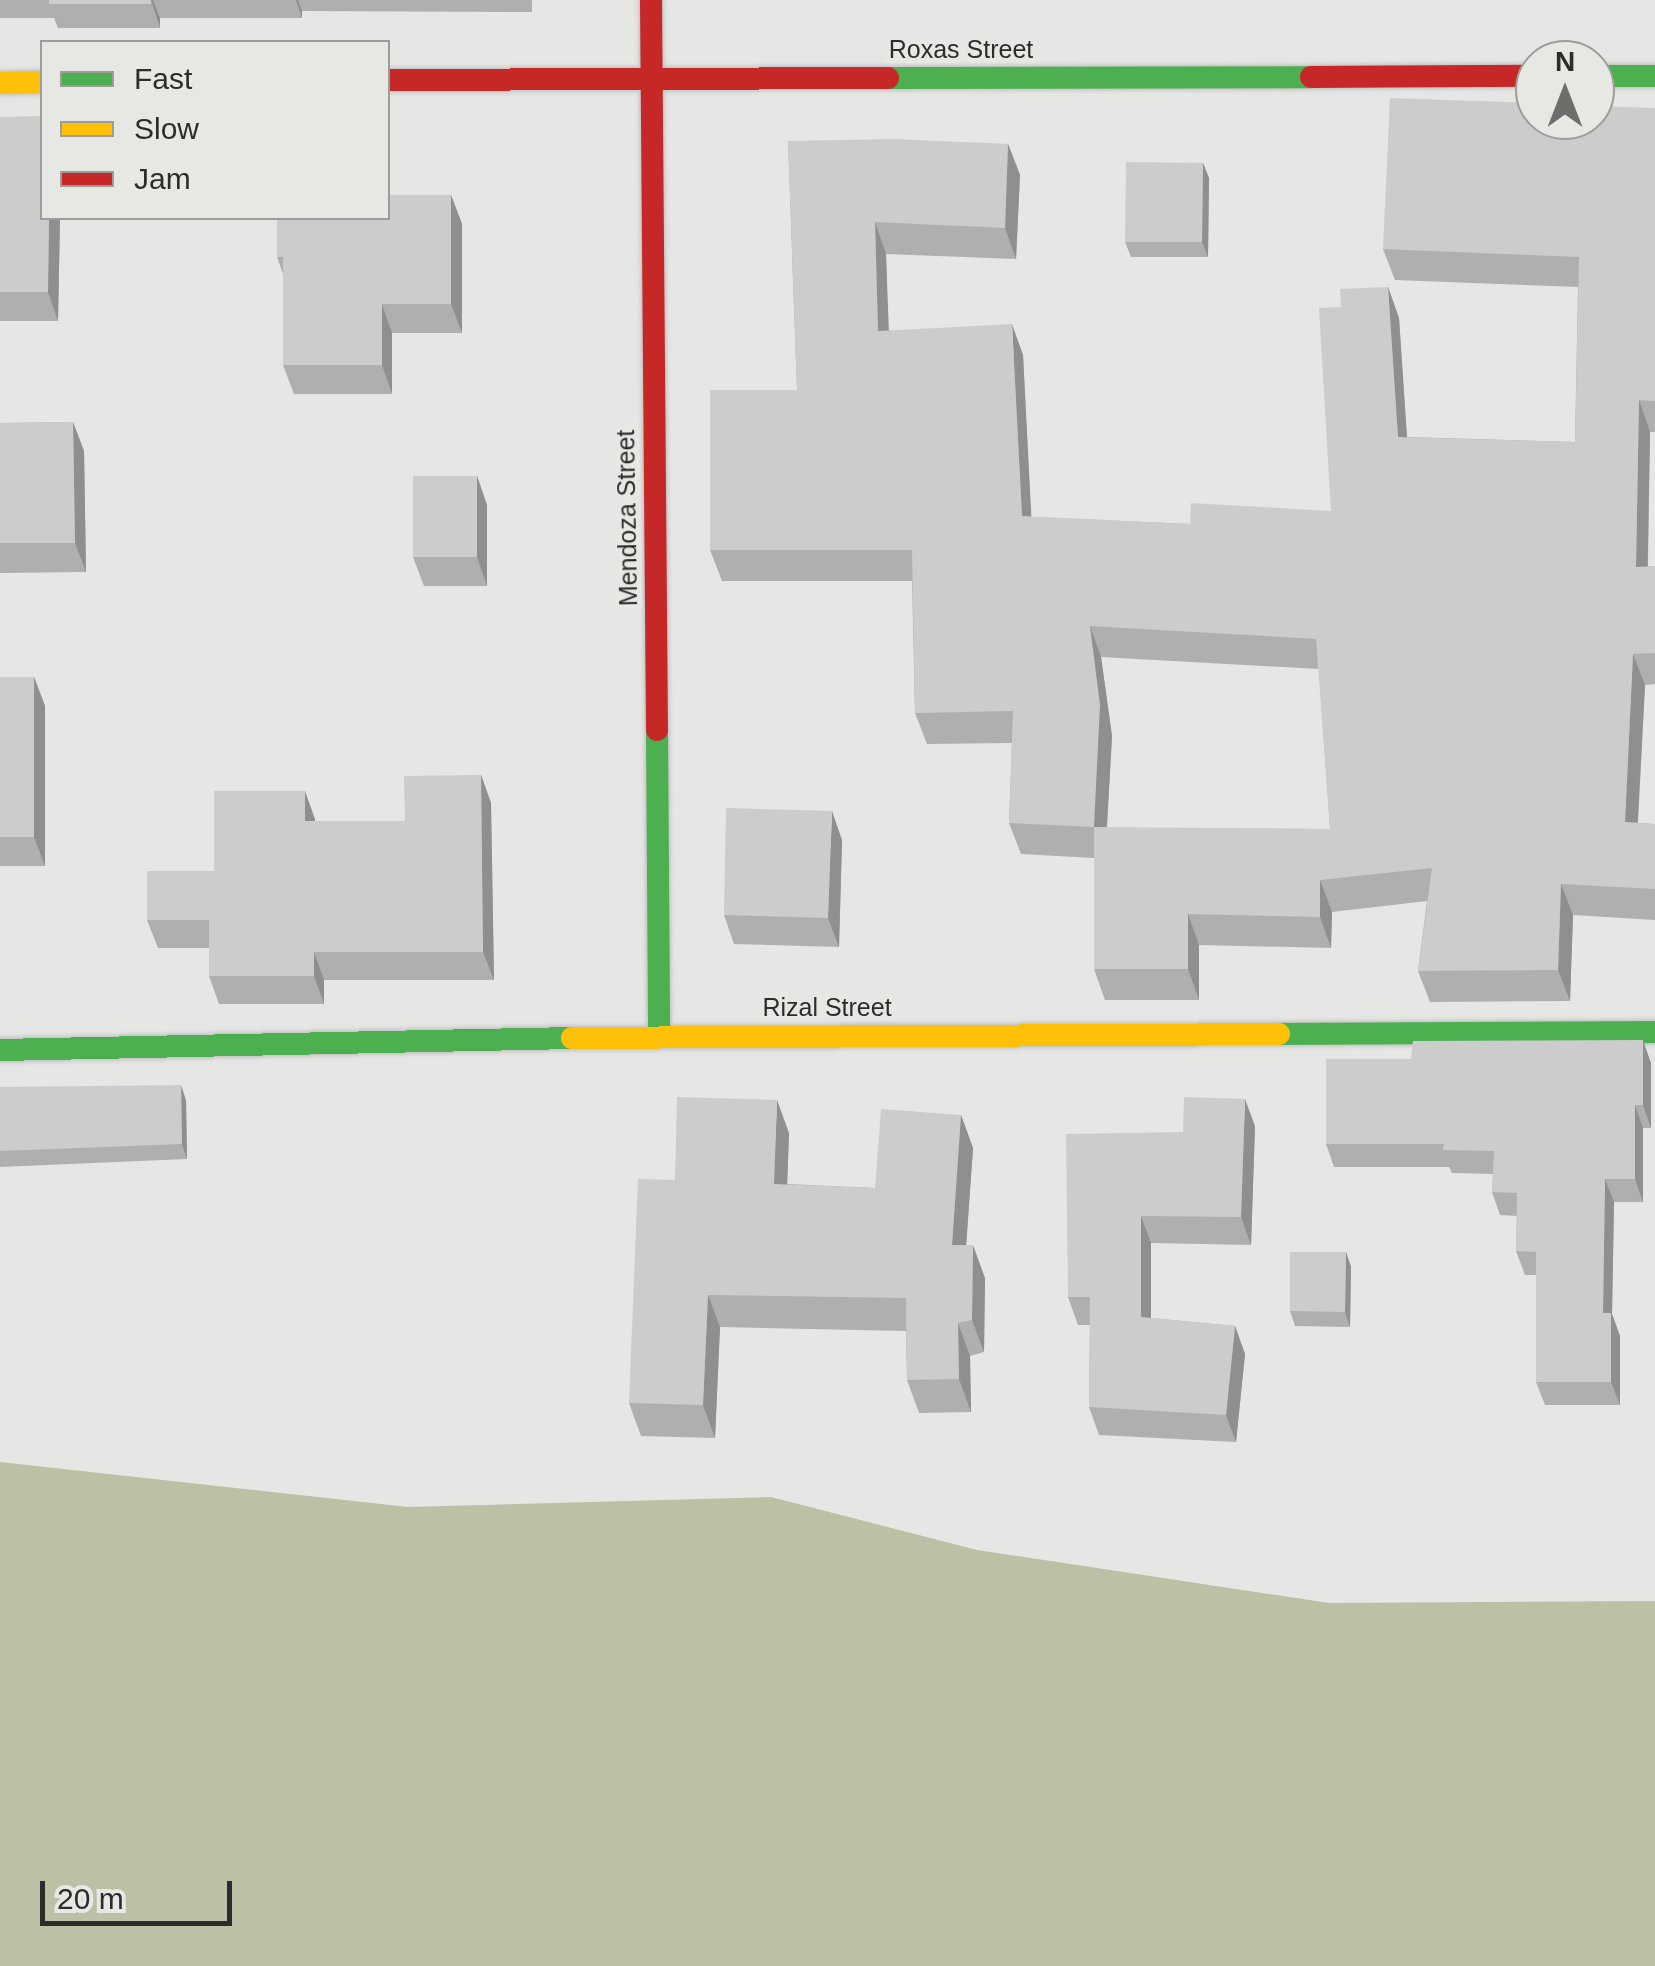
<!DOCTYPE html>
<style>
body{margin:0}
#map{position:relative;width:1655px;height:1966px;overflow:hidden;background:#e6e6e5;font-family:Helvetica,sans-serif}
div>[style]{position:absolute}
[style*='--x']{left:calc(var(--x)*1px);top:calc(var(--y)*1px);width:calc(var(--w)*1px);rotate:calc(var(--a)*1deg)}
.water>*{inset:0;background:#bcc0a4}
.roads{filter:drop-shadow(0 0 2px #c0c0bf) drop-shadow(0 0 2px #c0c0bf)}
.fast>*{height:22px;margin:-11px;padding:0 11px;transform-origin:11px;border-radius:11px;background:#4caf50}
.slow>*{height:22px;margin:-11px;padding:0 11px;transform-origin:11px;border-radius:11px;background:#ffc107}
.jam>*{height:22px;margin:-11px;padding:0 11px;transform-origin:11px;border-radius:11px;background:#c62828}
.wall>*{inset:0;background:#afafb0}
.shaded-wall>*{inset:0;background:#8f8f90}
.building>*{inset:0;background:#cccccd}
span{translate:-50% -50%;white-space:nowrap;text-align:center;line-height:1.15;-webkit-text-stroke:10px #e7e7e4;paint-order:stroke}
.street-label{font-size:25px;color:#2c2d2b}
.legend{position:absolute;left:40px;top:40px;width:350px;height:180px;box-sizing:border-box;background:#e7e7e4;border:2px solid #9c9d9a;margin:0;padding:12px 18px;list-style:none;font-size:30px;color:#2c2d2b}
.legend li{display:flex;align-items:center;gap:20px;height:50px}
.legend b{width:50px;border:2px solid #9c9d9a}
.north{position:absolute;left:1515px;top:40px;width:100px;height:100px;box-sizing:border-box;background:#e7e7e4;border:2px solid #9c9d9a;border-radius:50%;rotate:0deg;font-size:28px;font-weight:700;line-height:40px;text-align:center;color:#2c2d2b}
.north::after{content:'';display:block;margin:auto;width:35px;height:45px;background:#6d6e6c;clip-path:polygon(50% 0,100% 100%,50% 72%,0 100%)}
.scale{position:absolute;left:40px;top:1881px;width:192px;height:45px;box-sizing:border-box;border:5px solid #2c2d2b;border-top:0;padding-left:12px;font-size:30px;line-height:35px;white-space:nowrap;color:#2c2d2b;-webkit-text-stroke:8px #e7e7e4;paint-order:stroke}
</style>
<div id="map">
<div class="water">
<i style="clip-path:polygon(0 1462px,408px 1507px,771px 1497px,977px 1550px,1329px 1603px,1655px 1601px,1655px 1966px,0 1966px)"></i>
</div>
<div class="roads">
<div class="fast">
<i style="--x:1595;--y:76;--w:60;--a:0"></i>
<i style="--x:888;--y:78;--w:423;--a:-0.1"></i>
<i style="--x:657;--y:730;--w:306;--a:89.6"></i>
<i style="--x:1279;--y:1034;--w:376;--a:-0.3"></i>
<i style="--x:0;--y:1050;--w:572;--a:-1.2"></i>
</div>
<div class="slow">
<i style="--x:0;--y:83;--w:42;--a:-1.4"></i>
<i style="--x:572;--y:1038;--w:707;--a:-0.32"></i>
</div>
<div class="jam">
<i style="--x:651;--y:0;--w:730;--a:89.53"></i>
<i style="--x:1311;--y:77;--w:224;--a:-0.3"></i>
<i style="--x:388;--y:80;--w:500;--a:-0.23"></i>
</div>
</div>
<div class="wall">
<i style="clip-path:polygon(0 0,532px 0,532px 12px,302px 11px,302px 18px,160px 18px,160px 28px,58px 28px,54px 18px,0 18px)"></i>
<i style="clip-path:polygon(evenodd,1655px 108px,1655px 432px,1650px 432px,1648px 566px,1655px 566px,1655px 684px,1645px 685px,1638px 823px,1655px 824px,1655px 920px,1573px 915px,1570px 1001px,1430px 1002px,1418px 971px,1427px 901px,1332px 912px,1331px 948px,1199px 945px,1199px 1000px,1105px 1000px,1094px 969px,1094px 858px,1021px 854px,1009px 823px,1012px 743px,927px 744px,915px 713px,912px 581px,722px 581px,710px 550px,797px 390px,788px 141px,1008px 144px,1020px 175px,1016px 259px,886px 254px,888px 330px,1023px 355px,1031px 517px,1190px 524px,1331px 511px,1341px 307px,1388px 287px,1399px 318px,1407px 437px,1575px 442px,1578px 287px,1395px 280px,1383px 249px,1655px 108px,1101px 657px,1319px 669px,1330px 829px,1107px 828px,1112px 736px,1101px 657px)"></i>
<i style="clip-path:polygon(0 117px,42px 218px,60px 218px,58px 321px,0 321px)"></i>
<i style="clip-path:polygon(1203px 163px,1209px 178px,1208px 257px,1131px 257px,1125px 242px)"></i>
<i style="clip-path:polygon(451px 195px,462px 224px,462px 333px,392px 333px,392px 394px,294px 394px,283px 365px,283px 274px,277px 257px)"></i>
<i style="clip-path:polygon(73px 422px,84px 451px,86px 572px,0 573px,0 423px)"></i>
<i style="clip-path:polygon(477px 476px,487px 505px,487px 586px,424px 586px,413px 557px)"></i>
<i style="clip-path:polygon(0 677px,34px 677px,45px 706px,45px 866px,0 866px)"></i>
<i style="clip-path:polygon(481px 775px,491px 803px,494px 980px,324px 980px,324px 1004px,219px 1004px,209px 976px,209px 948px,158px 948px,147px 920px,214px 871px,315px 819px,315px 821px,405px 821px)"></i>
<i style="clip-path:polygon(842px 840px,839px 947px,734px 944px,724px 915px)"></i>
<i style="clip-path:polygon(1651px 1063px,1651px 1128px,1643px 1128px,1643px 1202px,1614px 1202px,1612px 1314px,1620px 1336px,1620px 1405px,1545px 1405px,1536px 1382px,1536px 1275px,1525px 1275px,1516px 1251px,1517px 1216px,1500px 1215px,1492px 1192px,1493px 1174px,1452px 1173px,1449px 1167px,1334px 1167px,1326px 1144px)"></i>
<i style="clip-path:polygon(0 1087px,186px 1100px,187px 1159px,0 1167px)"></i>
<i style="clip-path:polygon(961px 1115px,973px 1148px,966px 1245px,985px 1278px,984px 1352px,970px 1356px,971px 1412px,919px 1413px,907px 1380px,906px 1331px,720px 1327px,715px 1438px,641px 1436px,629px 1403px,675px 1180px,789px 1133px,787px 1184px,875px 1188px)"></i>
<i style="clip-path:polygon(1255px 1126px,1251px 1245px,1151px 1243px,1151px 1318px,1235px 1326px,1245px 1354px,1236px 1442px,1099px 1435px,1089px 1407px,1090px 1325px,1078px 1325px,1068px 1297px,1183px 1132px)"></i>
<i style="clip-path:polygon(1346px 1252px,1351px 1267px,1350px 1327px,1295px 1326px,1290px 1311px)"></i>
</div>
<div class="shaded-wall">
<i style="clip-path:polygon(151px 0,153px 0,160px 18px,160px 28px)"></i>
<i style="clip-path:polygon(296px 0,298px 0,302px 11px,302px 18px)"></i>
<i style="clip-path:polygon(1008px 144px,1020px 175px,1016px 259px,1005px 228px)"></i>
<i style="clip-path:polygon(1203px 163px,1209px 178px,1208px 257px,1202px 242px)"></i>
<i style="clip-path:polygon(451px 195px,462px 224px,462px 333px,451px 304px)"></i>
<i style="clip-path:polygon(49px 218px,60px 218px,58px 321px,48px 292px)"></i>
<i style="clip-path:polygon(875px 222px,886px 254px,890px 362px,878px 331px)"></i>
<i style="clip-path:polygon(1388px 287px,1399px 318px,1409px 468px,1398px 437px)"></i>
<i style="clip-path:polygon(382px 304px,392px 333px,392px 394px,382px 365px)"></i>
<i style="clip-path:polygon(1012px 324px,1023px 355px,1033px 548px,1022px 516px)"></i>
<i style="clip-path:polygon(1639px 400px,1650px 432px,1647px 598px,1636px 567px)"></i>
<i style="clip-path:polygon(73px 422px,84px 451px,86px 572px,75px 543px)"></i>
<i style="clip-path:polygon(477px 476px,487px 505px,487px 586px,477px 557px)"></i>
<i style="clip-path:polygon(1090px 626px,1101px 657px,1112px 736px,1105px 859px,1094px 827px)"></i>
<i style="clip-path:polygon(1633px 654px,1645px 685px,1636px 853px,1625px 822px)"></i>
<i style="clip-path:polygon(34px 677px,45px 706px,45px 866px,34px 837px)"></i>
<i style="clip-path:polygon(481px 775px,491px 803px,494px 980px,483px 952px)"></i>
<i style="clip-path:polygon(305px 791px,315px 819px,315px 849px,305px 821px)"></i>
<i style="clip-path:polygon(832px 811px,842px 840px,839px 947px,828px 918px)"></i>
<i style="clip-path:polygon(1320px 880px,1332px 912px,1331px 948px,1320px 917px)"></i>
<i style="clip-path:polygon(1561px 884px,1573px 915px,1570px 1001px,1558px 970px)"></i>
<i style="clip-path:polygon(1188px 914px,1199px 945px,1199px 1000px,1188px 969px)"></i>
<i style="clip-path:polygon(314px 952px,324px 980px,324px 1004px,314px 976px)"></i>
<i style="clip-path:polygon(1643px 1040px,1651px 1063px,1651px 1128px,1643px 1105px)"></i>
<i style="clip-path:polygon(181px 1085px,186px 1100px,187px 1159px,182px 1144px)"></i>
<i style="clip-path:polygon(1245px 1099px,1255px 1126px,1251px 1245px,1241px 1217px)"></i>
<i style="clip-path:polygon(777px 1100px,789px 1133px,786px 1217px,774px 1184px)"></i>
<i style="clip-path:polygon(1635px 1105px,1643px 1128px,1643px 1202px,1635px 1179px)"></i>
<i style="clip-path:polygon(961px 1115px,973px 1148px,964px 1277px,952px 1245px)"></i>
<i style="clip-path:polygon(1605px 1179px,1614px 1202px,1612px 1314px,1620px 1336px,1620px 1405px,1611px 1382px,1603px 1313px)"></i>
<i style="clip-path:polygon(1141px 1216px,1151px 1243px,1151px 1344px,1141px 1317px)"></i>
<i style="clip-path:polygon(973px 1245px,985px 1278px,984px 1352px,972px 1320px)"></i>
<i style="clip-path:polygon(1346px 1252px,1351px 1267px,1350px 1327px,1345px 1312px)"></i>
<i style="clip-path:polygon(708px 1295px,720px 1327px,715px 1438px,703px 1405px)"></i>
<i style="clip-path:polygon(958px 1323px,970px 1356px,971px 1412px,959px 1379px)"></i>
<i style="clip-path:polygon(1235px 1326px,1245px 1354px,1236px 1442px,1226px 1415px)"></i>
</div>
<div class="building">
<i style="clip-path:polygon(49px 0,151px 0,151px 4px,49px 4px)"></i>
<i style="clip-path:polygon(evenodd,1390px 98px,1535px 103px,1535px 120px,1595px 120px,1595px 106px,1655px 108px,1655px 401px,1639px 400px,1636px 567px,1655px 566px,1655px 653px,1633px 654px,1625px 822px,1655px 824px,1655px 889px,1561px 884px,1558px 970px,1418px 971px,1432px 868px,1320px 880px,1320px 917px,1188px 914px,1188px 969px,1094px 969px,1094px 827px,1009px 823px,1013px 711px,915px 713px,912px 550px,710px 550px,710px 390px,797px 390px,788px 141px,894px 139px,1008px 144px,1005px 228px,875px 222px,878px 331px,1012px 324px,1022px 516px,1190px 524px,1191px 503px,1331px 511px,1319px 308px,1341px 307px,1340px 289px,1388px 287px,1398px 437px,1575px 442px,1579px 257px,1383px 249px,1390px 98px,1090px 626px,1316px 639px,1330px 829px,1094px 827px,1100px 705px,1090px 626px)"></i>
<i style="clip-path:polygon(42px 116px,42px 218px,49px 218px,48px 292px,0 292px,0 117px)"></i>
<i style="clip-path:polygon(1126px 162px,1203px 163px,1202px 242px,1125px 242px)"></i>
<i style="clip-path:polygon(388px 195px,451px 195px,451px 304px,382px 304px,382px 365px,283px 365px,283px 257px,277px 257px,277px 218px,388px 218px)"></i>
<i style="clip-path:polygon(73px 422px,75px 543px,0 543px,0 423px)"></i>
<i style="clip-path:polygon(413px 476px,477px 476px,477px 557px,413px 557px)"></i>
<i style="clip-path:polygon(0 677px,34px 677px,34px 837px,0 837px)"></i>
<i style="clip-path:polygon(481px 775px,483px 952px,314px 952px,314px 976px,209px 976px,209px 920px,147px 920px,147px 871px,214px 871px,214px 791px,305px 791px,305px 821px,405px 821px,404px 776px)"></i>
<i style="clip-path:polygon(726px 808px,832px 811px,828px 918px,724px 915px)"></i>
<i style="clip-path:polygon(1643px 1040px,1643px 1105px,1635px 1105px,1635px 1179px,1605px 1179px,1603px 1313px,1611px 1313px,1611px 1382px,1536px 1382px,1536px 1252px,1516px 1251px,1517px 1193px,1492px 1192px,1494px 1151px,1443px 1150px,1444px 1144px,1326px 1144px,1326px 1059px,1411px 1059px,1413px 1041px)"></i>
<i style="clip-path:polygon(181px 1085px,182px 1144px,0 1151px,0 1087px)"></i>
<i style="clip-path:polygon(677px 1097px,777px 1100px,774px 1184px,875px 1188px,881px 1109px,961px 1115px,952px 1245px,973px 1245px,972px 1320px,958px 1323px,959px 1379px,907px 1380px,906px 1298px,708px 1295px,703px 1405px,629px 1403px,638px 1179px,675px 1180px)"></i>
<i style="clip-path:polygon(1184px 1097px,1245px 1099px,1241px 1217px,1141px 1216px,1141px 1317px,1235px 1326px,1226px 1415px,1089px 1407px,1090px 1297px,1068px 1297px,1066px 1134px,1183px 1132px)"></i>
<i style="clip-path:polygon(1290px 1252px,1346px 1252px,1345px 1312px,1290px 1311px)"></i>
</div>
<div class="street-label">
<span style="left:961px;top:49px">Roxas Street</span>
<span style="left:627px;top:518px;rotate:-91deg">Mendoza Street</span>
<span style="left:827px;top:1007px">Rizal Street</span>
</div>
<ul class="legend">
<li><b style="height:12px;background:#4caf50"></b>Fast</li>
<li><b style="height:12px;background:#ffc107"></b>Slow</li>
<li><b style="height:12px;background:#c62828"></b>Jam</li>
</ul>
<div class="north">N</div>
<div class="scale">20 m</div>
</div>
